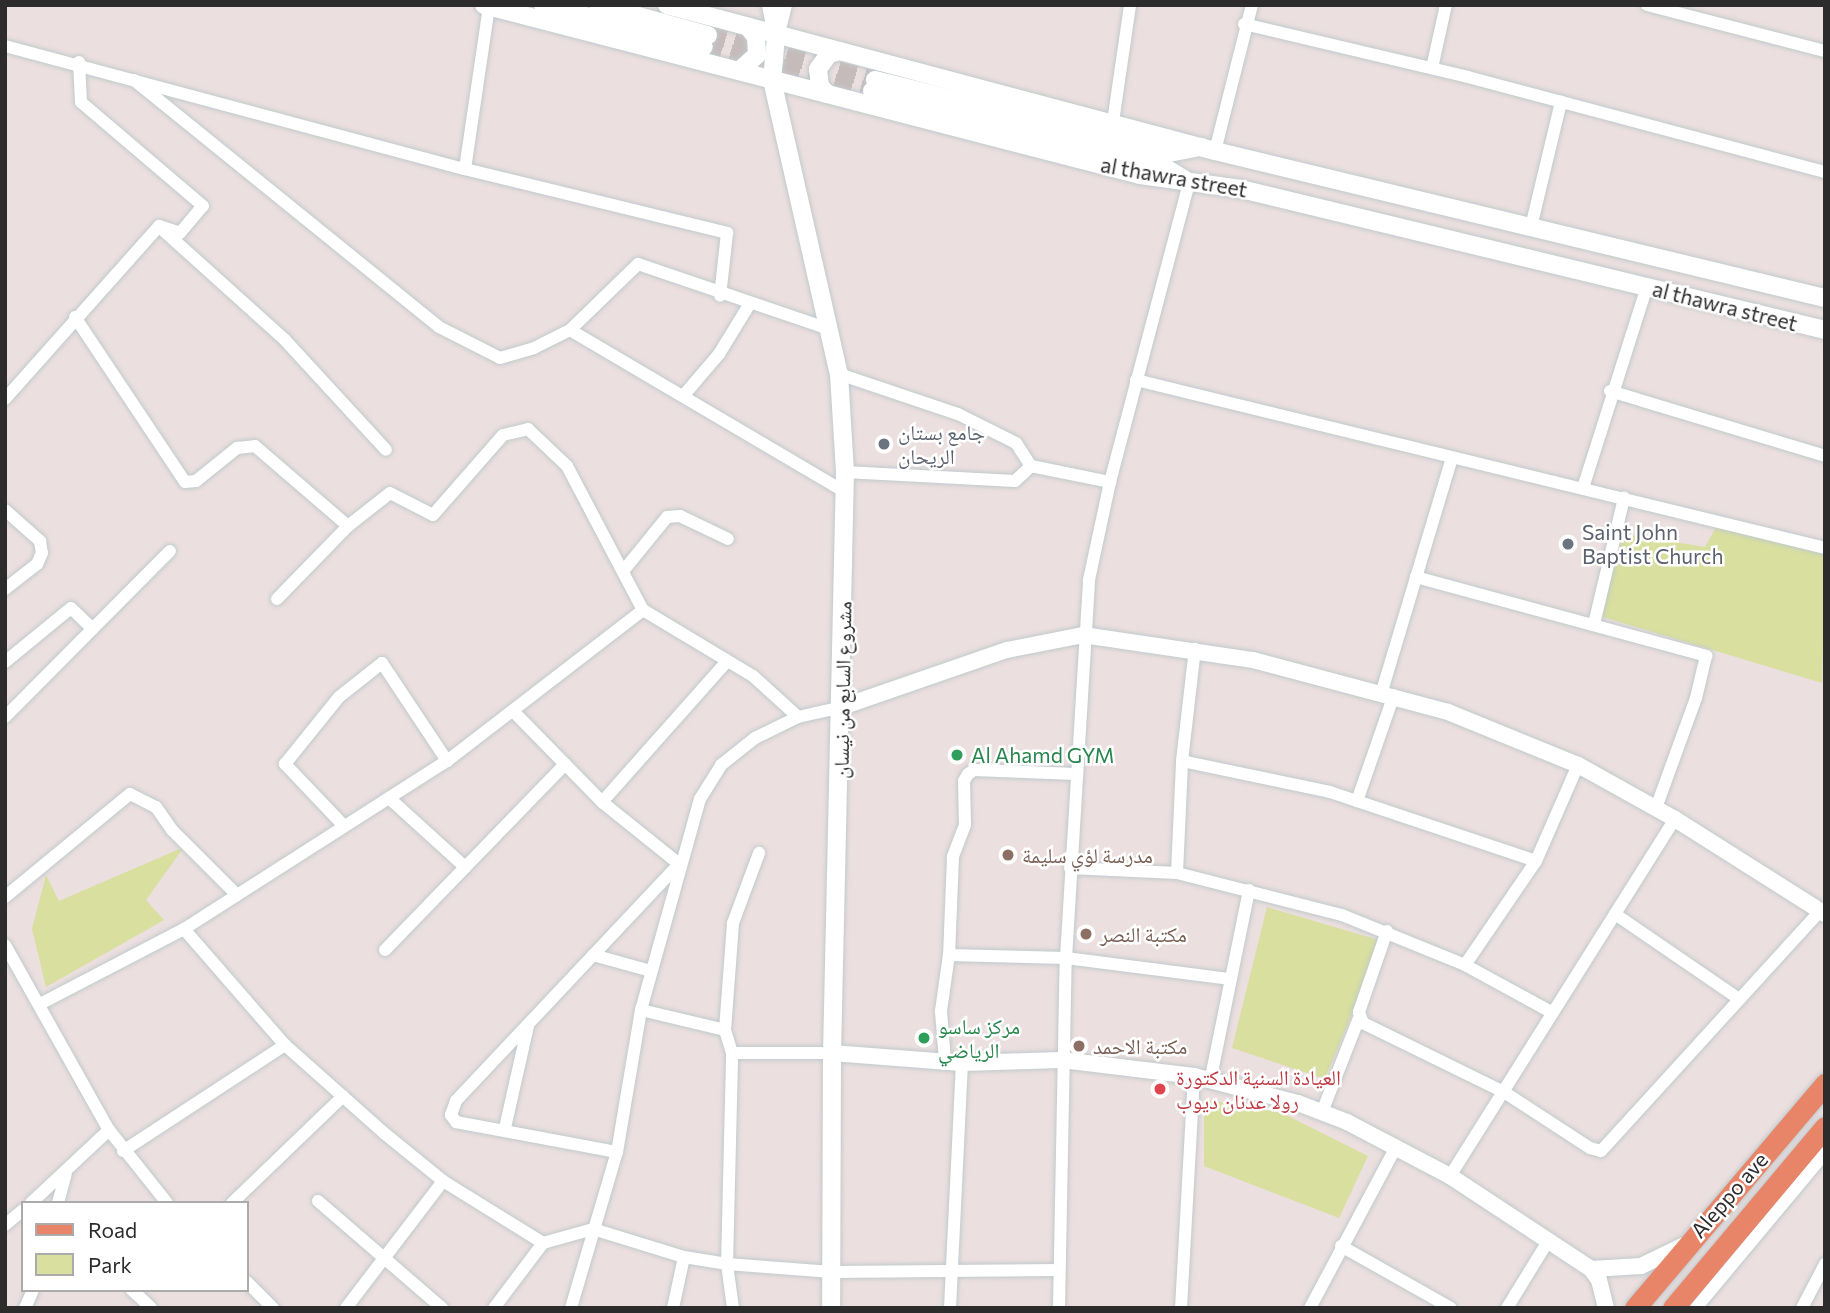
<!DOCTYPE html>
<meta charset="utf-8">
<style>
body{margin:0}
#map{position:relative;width:1830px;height:1313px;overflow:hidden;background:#ecdfdf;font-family:Commissioner,"Noto Naskh Arabic",sans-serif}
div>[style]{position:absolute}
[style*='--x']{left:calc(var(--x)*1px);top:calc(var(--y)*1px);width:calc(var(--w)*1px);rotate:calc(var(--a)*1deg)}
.green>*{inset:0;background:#d8df9f}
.secondary-tunnel>*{height:18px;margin-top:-9px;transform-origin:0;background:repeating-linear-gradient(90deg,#c6bbbb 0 18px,transparent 0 27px)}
.roads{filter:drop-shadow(0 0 2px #c0cacd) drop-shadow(0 0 2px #c0cacd)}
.minor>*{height:12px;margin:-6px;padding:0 6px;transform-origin:6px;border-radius:6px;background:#fff}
.tertiary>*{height:16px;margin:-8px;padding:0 8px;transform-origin:8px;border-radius:8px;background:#fff}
.secondary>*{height:18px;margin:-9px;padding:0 9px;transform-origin:9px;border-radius:9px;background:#fff}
.primary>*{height:21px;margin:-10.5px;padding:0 10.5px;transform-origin:10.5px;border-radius:10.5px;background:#e88468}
.dots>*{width:19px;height:19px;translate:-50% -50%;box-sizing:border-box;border:4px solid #fff;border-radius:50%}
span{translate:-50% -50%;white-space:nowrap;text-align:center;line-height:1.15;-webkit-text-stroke:5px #fff;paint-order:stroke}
.street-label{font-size:21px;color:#2c2c2c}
.worship-label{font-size:21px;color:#5b616d}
.left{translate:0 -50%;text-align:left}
.leisure-label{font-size:21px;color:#27864d}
.education-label{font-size:21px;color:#785e54}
.health-label{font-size:21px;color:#be3a42}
.frame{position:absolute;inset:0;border:7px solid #2c2c2c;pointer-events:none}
.legend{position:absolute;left:21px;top:1201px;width:228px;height:91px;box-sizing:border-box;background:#fff;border:2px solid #ababab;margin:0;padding:9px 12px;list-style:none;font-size:21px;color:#2c2c2c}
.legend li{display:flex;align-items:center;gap:14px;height:35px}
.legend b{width:35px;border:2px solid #ababab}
</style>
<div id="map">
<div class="green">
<i style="clip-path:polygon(1716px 527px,1825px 552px,1822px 683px,1596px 615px,1620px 533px,1705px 547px)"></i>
<i style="clip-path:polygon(184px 847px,146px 900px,164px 920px,46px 987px,32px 929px,46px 875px,59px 901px)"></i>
<i style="clip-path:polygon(1267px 907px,1382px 941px,1325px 1079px,1232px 1048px)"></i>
<i style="clip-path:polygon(1204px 1099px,1282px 1113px,1368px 1156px,1339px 1218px,1204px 1166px)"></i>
</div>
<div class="secondary-tunnel">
<i style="--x:708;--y:35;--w:173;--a:15.1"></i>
<i style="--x:704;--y:47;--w:174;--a:14.7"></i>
</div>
<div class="roads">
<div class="minor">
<i style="--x:1647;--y:5;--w:184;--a:14.5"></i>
<i style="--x:1244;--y:24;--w:230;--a:13.3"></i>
<i style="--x:1468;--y:77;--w:369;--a:14.9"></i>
<i style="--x:5;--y:46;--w:476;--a:15"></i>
<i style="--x:465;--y:169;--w:270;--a:13.7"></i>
<i style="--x:727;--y:233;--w:63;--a:96.3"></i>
<i style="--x:1432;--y:68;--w:65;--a:-77.5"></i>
<i style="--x:134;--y:80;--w:392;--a:39"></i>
<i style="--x:439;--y:327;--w:68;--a:26.9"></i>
<i style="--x:500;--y:358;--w:35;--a:-16"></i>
<i style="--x:534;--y:348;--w:40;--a:-26.6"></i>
<i style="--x:570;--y:330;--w:95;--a:-44.1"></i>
<i style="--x:638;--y:264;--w:202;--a:18.8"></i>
<i style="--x:1113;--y:122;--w:118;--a:-81.7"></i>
<i style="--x:1215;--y:151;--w:151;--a:-75.8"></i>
<i style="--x:465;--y:169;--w:164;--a:-81.6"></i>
<i style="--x:1531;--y:227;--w:129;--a:-76.5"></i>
<i style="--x:164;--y:231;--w:163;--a:42"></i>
<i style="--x:285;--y:340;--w:149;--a:47.4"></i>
<i style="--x:75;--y:317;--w:198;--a:56.3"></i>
<i style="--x:185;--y:482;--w:11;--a:-5"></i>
<i style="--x:196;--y:481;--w:53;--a:-38.8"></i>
<i style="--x:237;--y:448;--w:18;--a:-6"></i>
<i style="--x:255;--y:446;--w:123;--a:40.7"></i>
<i style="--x:348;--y:526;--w:53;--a:-38.2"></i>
<i style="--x:390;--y:493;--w:48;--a:27.1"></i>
<i style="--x:433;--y:515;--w:106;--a:-48.8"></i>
<i style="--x:503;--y:435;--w:26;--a:-13"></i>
<i style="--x:528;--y:429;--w:54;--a:43.5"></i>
<i style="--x:567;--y:466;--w:163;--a:62.2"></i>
<i style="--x:570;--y:330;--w:319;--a:30.5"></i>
<i style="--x:839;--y:374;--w:126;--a:18.6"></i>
<i style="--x:958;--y:414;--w:65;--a:26.6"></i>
<i style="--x:1016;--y:443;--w:27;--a:57"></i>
<i style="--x:1136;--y:380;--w:709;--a:13.7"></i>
<i style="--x:1610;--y:391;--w:225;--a:16.8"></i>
<i style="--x:684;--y:395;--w:54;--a:-49.5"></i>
<i style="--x:719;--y:354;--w:57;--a:-58.5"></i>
<i style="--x:5;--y:399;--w:232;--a:-48.3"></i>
<i style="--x:159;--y:226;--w:22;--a:18"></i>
<i style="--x:180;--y:233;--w:35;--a:-50"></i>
<i style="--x:203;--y:206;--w:160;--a:-139.6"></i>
<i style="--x:81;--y:102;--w:40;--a:-92.9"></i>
<i style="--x:845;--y:472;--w:170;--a:3"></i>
<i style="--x:1015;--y:481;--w:22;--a:-43"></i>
<i style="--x:1031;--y:466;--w:81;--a:11.4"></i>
<i style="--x:1583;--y:488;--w:212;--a:-72.4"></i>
<i style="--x:5;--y:510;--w:47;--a:41.5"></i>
<i style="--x:40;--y:541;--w:12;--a:81"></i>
<i style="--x:42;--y:553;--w:12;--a:114"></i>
<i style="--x:37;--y:564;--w:41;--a:142"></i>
<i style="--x:624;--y:570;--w:68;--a:-50.9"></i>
<i style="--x:667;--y:517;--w:13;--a:-4"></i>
<i style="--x:680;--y:516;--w:53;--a:25.6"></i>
<i style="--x:1416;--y:577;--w:301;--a:15.2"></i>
<i style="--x:1706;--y:656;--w:43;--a:103.4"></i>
<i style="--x:1696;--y:698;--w:117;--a:110"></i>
<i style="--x:277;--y:599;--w:102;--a:-45.8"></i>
<i style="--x:1594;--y:624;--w:130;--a:-76.6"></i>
<i style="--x:5;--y:662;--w:85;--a:-39.3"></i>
<i style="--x:71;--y:608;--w:30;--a:44"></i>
<i style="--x:1382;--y:691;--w:243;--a:-73.3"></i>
<i style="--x:513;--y:711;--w:127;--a:45.6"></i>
<i style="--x:602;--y:802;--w:99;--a:38.8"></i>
<i style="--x:679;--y:864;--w:325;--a:133.3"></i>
<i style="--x:456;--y:1101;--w:15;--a:110"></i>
<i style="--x:451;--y:1115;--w:9;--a:54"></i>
<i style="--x:456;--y:1122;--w:164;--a:10.6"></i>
<i style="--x:5;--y:717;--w:234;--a:-45.2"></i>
<i style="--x:1182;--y:761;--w:151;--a:11.8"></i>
<i style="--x:1330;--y:792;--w:217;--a:18.5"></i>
<i style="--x:1075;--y:774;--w:101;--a:-177.7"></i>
<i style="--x:974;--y:770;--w:7;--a:146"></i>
<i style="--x:968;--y:774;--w:8;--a:120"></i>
<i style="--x:964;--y:781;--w:44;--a:88.7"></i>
<i style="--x:965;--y:825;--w:34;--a:111"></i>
<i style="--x:953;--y:857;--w:98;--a:92.3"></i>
<i style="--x:949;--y:955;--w:117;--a:1.5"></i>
<i style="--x:1066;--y:958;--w:166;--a:7.3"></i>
<i style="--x:389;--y:798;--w:103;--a:42.2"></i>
<i style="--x:1357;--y:801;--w:112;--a:-70.8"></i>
<i style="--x:602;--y:802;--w:188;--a:-48.4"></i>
<i style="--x:344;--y:826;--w:86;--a:-133.6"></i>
<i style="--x:285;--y:764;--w:86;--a:-51.1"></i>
<i style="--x:339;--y:697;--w:55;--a:-38.3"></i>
<i style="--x:382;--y:663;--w:118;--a:56.4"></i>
<i style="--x:1070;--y:868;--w:107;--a:2.7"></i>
<i style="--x:1177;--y:873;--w:170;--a:14.3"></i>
<i style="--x:1342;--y:915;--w:133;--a:22.1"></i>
<i style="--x:1465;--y:965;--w:100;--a:28.6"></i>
<i style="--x:1177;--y:873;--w:112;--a:-87.4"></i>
<i style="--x:1182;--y:761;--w:113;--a:-83.4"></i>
<i style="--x:5;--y:897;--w:162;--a:-39.5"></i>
<i style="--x:130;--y:794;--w:29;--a:27"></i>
<i style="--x:156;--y:807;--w:28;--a:55"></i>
<i style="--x:172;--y:830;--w:92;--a:45"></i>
<i style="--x:1615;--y:914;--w:150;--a:34.4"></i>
<i style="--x:184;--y:929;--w:154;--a:49"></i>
<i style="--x:285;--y:1045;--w:132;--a:41.6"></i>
<i style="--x:384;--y:1133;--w:76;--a:39.1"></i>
<i style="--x:443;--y:1181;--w:118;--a:31.8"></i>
<i style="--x:1387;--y:931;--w:86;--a:109.1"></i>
<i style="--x:1359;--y:1012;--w:12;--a:70"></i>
<i style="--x:1363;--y:1023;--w:157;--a:26.1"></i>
<i style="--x:1504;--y:1092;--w:103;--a:33.1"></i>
<i style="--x:1590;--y:1148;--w:11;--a:15"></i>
<i style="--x:1601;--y:1151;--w:325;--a:-47.6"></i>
<i style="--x:5;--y:945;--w:212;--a:60.7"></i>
<i style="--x:109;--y:1130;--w:93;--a:51.5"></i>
<i style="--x:385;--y:950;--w:259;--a:-45.9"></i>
<i style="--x:593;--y:955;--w:60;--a:15.4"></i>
<i style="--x:1465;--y:965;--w:126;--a:-55.7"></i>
<i style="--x:1536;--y:861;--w:105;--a:-66.4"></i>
<i style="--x:40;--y:1004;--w:162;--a:-27.5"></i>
<i style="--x:184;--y:929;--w:312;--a:-32.6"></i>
<i style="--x:447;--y:761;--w:247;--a:-37.6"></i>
<i style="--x:643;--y:610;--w:128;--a:31"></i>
<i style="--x:753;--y:676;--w:61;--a:42.3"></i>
<i style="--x:641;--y:1010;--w:86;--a:13.4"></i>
<i style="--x:732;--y:1053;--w:100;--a:0"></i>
<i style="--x:945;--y:1061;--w:50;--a:-94.6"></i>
<i style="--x:941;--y:1011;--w:57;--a:-81.9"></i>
<i style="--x:1210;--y:1082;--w:196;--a:-78.5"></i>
<i style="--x:1322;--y:1112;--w:101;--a:-68.5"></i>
<i style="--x:505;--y:1128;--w:105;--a:-77.3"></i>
<i style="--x:123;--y:1151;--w:194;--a:-33.2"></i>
<i style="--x:1450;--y:1176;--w:422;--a:-57.8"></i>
<i style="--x:318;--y:1201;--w:164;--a:40.8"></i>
<i style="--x:31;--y:1203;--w:107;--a:-43.1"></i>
<i style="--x:58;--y:1203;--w:30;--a:-75"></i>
<i style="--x:232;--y:1203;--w:154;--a:-43.9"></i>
<i style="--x:5;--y:1225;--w:23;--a:-40"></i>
<i style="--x:1341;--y:1246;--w:126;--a:29.4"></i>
<i style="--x:247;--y:1282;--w:37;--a:45"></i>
<i style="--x:132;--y:1290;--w:26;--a:43"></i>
<i style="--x:25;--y:1308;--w:20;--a:-66"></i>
<i style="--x:346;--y:1308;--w:160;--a:-52.6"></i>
<i style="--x:494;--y:1308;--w:81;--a:-53"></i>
<i style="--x:543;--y:1243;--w:52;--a:-15.6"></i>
<i style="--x:593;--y:1229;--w:95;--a:17.1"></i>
<i style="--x:684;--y:1257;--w:44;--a:9.2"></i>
<i style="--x:727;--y:1264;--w:105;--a:4.4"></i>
<i style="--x:832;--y:1272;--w:227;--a:-0.5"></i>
<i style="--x:571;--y:1308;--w:163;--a:-73.6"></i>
<i style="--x:617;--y:1152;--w:144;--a:-80.4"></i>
<i style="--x:641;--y:1010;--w:219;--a:-74.4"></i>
<i style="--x:700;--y:799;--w:40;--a:-58"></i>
<i style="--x:721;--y:765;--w:43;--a:-38.5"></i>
<i style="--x:755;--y:738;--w:48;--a:-26"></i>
<i style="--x:798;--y:717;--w:45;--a:-12.8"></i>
<i style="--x:673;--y:1308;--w:52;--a:-77.8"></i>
<i style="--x:733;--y:1308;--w:44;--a:-97.8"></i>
<i style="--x:727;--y:1264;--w:211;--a:-88.6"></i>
<i style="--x:732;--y:1053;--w:24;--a:-107"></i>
<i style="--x:725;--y:1030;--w:107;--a:-85.7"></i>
<i style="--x:733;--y:923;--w:75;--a:-69.6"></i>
<i style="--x:950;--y:1308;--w:245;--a:-87.2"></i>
<i style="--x:1059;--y:1308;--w:350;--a:-88.9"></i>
<i style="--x:1066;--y:958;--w:379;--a:-86.5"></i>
<i style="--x:1089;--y:580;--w:100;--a:-77.9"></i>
<i style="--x:1110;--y:482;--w:308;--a:-75.2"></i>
<i style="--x:1181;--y:1308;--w:232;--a:-86.8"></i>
<i style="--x:1310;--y:1308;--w:183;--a:-61.9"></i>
<i style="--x:1507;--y:1308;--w:79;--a:-58.5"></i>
<i style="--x:1696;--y:1308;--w:202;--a:-50.2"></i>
<i style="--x:1802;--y:1308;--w:50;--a:-62.4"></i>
</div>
<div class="tertiary">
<i style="--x:770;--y:5;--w:33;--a:79"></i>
<i style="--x:776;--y:37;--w:33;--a:-76"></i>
<i style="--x:842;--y:707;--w:175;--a:-19.1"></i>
<i style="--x:1007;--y:650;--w:77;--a:-11.2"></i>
<i style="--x:1083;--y:635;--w:172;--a:8.4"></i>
<i style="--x:1253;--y:660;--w:202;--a:14.9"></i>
<i style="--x:1448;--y:712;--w:140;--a:22.2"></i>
<i style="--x:1578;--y:765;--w:111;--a:29.1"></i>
<i style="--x:1675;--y:819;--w:178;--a:32.3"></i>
<i style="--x:832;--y:1053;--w:130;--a:4.4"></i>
<i style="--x:962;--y:1063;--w:100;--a:-1.7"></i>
<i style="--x:1062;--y:1060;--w:133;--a:6.9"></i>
<i style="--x:1194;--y:1076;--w:107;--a:14.6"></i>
<i style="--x:1298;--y:1103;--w:53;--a:21.2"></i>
<i style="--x:1347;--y:1122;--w:116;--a:27.7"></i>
<i style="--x:1450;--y:1176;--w:169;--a:33.4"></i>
<i style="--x:1591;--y:1269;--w:14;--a:54"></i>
<i style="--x:1599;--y:1280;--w:29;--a:76"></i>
<i style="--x:1591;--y:1269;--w:50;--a:-3.4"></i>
<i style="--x:1641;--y:1266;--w:46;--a:-26"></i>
</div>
<div class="secondary">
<i style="--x:484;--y:5;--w:678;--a:14.53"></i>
<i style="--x:1140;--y:175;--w:102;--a:7.9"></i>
<i style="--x:1241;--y:189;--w:601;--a:13.57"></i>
<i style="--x:543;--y:5;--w:166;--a:14.6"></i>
<i style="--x:598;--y:5;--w:114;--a:15.3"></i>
<i style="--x:667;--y:5;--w:567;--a:14.92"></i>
<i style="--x:1215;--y:151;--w:627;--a:13.55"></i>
<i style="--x:776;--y:37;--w:43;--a:95.3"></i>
<i style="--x:772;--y:80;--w:302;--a:77.2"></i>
<i style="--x:839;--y:374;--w:98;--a:86.5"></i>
<i style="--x:845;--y:472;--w:581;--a:91.28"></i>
<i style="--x:832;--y:1053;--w:255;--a:90.2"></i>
<i style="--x:739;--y:71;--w:24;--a:-42"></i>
<i style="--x:757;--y:55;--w:18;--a:-93"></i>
<i style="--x:756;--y:37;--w:13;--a:-129"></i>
<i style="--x:875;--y:80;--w:303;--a:13.9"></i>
<i style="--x:1169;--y:153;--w:33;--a:-11"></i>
<i style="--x:872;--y:91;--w:302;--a:14.6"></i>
<i style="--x:1164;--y:167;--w:23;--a:31"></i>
<i style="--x:827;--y:94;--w:11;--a:-131"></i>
<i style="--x:820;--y:86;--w:17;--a:-97"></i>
<i style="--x:818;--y:69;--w:19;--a:-54"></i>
<i style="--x:829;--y:54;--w:11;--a:-15"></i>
</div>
<div class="primary">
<i style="--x:1635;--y:1308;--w:294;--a:-49.7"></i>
<i style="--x:1673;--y:1308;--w:236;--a:-50"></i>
</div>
</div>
<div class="dots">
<i style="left:884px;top:444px;background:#6b7280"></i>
<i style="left:1568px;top:544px;background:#6b7280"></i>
<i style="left:957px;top:755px;background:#2e9e5b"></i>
<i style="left:1008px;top:855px;background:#8d6e63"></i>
<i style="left:1086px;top:934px;background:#8d6e63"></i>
<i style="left:924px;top:1038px;background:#2e9e5b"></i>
<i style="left:1079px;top:1046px;background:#8d6e63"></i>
<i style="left:1160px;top:1089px;background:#e0444e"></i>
</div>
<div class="street-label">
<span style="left:1174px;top:177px;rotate:10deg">al thawra street</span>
<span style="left:1725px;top:306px;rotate:14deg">al thawra street</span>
<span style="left:842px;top:690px;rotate:-89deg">مشروع السابع من نيسان</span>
<span style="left:1729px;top:1195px;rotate:-49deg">Aleppo ave</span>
</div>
<div class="worship-label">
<span class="left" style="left:898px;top:444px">جامع بستان<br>الريحان</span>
<span class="left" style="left:1582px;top:544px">Saint John<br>Baptist Church</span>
</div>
<div class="leisure-label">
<span class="left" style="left:971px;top:755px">Al Ahamd GYM</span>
<span class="left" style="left:938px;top:1038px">مركز ساسو<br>الرياضي</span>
</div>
<div class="education-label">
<span class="left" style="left:1022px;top:855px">مدرسة لؤي سليمة</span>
<span class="left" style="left:1100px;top:934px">مكتبة النصر</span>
<span class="left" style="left:1093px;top:1046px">مكتبة الاحمد</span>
</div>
<div class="health-label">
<span class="left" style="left:1176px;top:1089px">العيادة السنية الدكتورة<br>رولا عدنان ديوب</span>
</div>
<div class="frame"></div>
<ul class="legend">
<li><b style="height:9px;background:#e88468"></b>Road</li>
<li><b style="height:19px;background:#d8df9f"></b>Park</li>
</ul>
</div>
